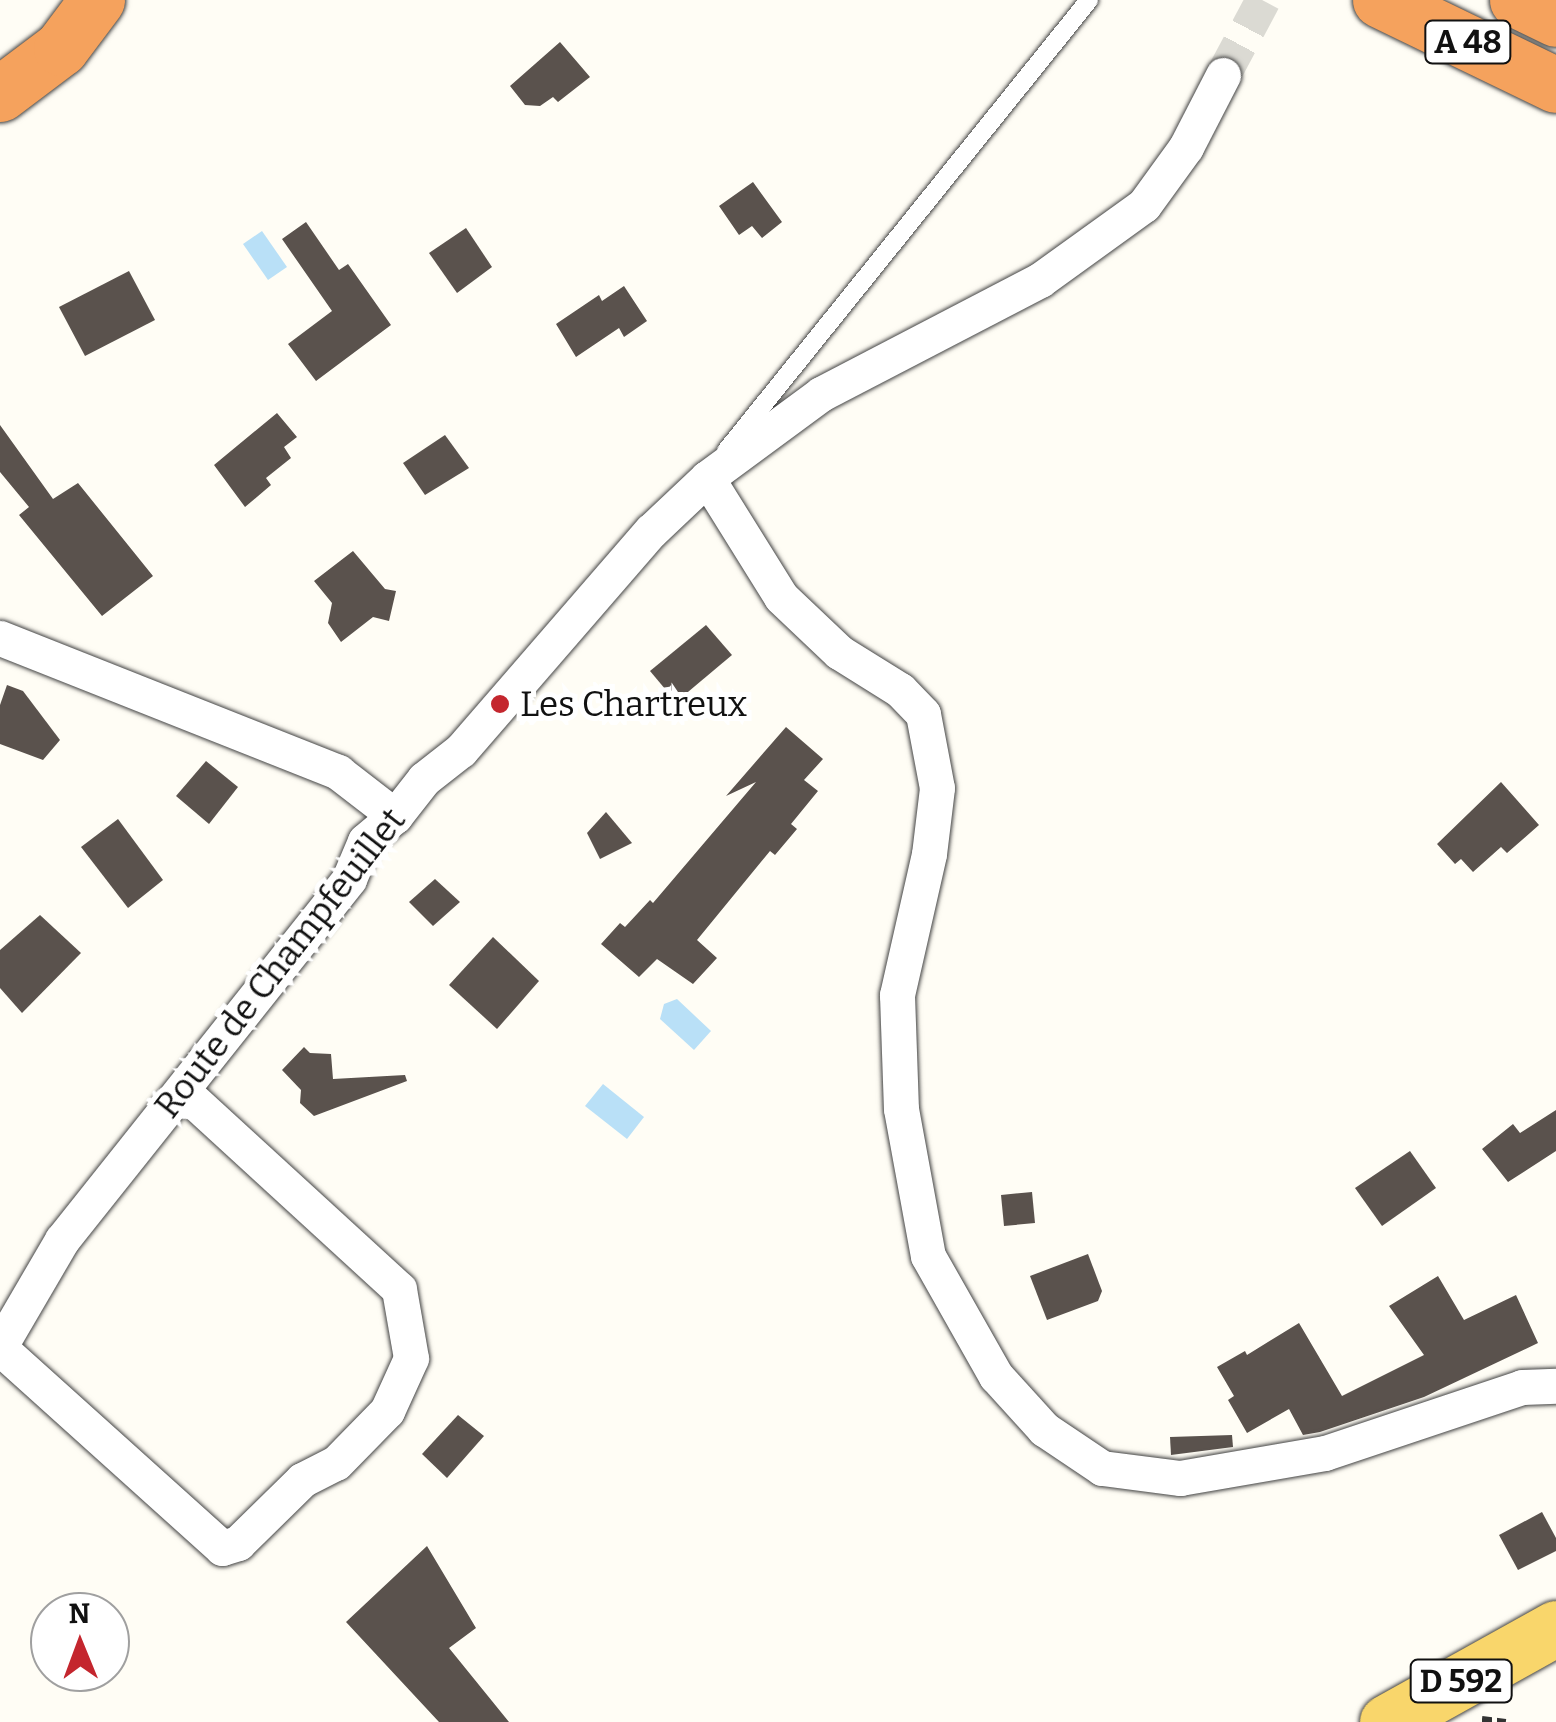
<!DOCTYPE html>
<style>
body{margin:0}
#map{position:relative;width:1556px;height:1722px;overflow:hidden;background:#fffdf5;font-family:Bitter,serif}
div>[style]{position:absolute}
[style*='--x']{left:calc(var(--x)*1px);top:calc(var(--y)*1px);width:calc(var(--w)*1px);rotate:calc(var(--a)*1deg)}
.water>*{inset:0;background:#b9e0f7}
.building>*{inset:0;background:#5a524d}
.street-tunnel>*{height:35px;margin-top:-17.5px;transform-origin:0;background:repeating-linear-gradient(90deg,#dbdad3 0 35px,transparent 0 53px)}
.path>*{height:6px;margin-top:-3px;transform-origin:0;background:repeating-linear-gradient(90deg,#333 0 10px,transparent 0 15px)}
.roads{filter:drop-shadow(0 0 2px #444) drop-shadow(0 0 2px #444)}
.lane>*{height:18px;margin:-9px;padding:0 9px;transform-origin:9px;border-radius:9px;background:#fff}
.street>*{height:35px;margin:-17.5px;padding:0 17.5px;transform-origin:17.5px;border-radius:17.5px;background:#fff}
.primary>*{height:55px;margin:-27.5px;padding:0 27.5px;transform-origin:27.5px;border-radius:27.5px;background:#f9d66b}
.highway>*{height:55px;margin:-27.5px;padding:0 27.5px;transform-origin:27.5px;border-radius:27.5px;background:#f5a25d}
.dots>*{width:28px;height:28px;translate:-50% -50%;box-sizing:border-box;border:5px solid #fff;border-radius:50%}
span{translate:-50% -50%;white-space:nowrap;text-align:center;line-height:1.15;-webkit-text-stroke:10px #fff;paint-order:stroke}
.shield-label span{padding:2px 8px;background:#fff;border:2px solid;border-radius:8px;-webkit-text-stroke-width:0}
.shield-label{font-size:32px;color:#111;font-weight:700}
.poi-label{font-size:35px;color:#111}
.left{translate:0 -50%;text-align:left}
.street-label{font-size:35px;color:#111}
.north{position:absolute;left:30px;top:1592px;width:100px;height:100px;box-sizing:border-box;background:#fff;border:2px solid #a0a0a0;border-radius:50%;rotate:359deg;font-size:28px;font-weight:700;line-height:40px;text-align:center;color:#111}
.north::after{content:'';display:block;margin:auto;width:35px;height:45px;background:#c4262e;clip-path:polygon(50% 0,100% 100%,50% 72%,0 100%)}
</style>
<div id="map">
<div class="water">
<i style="clip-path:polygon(262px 231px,287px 267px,268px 280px,243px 244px)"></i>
<i style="clip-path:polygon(677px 999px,711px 1031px,694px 1050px,660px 1019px,664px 1004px)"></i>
<i style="clip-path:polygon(603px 1084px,644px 1117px,627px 1139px,585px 1106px)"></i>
</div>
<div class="building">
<i style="clip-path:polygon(560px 42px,590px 77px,558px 102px,553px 97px,540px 106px,525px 105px,510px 86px)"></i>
<i style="clip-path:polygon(753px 182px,782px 222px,762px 238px,752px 226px,739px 235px,719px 206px)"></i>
<i style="clip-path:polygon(306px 222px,339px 270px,348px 264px,391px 325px,316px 381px,288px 344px,332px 311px,282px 239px)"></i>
<i style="clip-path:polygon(466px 228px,492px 267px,457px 293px,429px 253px)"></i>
<i style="clip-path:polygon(129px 271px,155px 320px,85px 356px,59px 307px)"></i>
<i style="clip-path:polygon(624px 286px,647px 321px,624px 337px,619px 328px,576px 357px,556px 324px,599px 295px,602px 301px)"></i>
<i style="clip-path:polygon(277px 413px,297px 437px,284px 447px,291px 458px,266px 478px,271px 485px,245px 507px,214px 465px)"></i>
<i style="clip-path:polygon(0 425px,53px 499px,78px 483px,153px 576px,102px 616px,19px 515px,29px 507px,0 472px)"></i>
<i style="clip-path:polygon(445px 435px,469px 468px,425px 495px,403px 463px)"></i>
<i style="clip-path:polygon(353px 551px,385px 589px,396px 591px,389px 621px,373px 617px,341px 642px,328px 623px,332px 603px,314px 581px)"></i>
<i style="clip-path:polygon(706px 625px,732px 655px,676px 702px,650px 671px)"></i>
<i style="clip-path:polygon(7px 685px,23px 691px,60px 740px,43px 760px,0 744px,0 705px)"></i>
<i style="clip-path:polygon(786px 727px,823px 759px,804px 780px,818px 791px,791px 824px,797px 829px,775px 855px,770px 851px,697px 940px,717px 958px,693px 984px,657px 959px,639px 977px,601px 944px,620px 923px,625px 927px,650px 900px,653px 903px,756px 782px,726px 796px)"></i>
<i style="clip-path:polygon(206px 761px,238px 787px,209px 824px,176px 796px)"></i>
<i style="clip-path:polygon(1501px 782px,1539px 825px,1507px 853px,1501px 847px,1473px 872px,1461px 859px,1455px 864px,1437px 844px)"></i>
<i style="clip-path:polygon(606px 812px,632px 843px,600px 859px,587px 833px)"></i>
<i style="clip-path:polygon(118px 819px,163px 880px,128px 908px,81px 847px)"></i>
<i style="clip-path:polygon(435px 879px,460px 902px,433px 926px,409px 902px)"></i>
<i style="clip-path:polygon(40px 915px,81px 953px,22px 1013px,0 988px,0 950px)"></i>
<i style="clip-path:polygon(493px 937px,539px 981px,497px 1029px,449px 985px)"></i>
<i style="clip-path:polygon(304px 1047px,310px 1053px,331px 1054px,333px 1079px,405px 1075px,407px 1081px,314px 1116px,300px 1103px,301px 1090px,282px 1070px)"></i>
<i style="clip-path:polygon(1556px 1110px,1556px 1151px,1508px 1182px,1482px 1149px,1513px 1124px,1520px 1133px)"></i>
<i style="clip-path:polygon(1410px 1151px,1436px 1188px,1382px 1226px,1355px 1188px)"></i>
<i style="clip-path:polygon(1032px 1192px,1035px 1223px,1004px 1226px,1001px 1195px)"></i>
<i style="clip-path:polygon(1088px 1254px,1102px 1291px,1098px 1301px,1047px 1320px,1030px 1276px)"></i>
<i style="clip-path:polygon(1438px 1276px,1464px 1320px,1516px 1295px,1538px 1343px,1424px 1397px,1320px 1432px,1303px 1435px,1289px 1409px,1247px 1433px,1228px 1400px,1234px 1396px,1217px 1367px,1245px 1351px,1247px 1355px,1299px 1323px,1342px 1396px,1424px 1355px,1389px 1306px)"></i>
<i style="clip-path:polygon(458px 1415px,484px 1436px,447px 1478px,422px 1454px)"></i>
<i style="clip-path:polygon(1232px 1435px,1233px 1447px,1171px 1455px,1170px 1437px)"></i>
<i style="clip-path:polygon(1542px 1512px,1556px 1538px,1556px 1551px,1518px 1570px,1499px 1535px)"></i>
<i style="clip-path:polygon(427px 1546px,476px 1628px,449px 1648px,509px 1722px,439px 1722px,346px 1622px)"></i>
</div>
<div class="street-tunnel">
<i style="--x:1223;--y:75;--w:85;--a:-61.9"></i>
</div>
<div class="path">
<i style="--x:1482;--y:1719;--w:24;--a:7"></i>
</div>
<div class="roads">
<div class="lane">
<i style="--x:726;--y:451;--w:579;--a:-51.17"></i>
</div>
<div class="street">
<i style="--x:707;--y:478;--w:140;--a:58.1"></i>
<i style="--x:781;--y:597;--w:80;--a:43.5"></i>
<i style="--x:839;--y:652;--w:72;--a:31.9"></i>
<i style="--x:900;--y:690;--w:33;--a:46"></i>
<i style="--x:923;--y:714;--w:75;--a:79.3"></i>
<i style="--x:937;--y:788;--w:66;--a:96.9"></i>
<i style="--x:929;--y:854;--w:145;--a:102.8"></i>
<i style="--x:897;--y:995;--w:114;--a:88"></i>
<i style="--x:901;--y:1109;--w:149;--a:79.6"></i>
<i style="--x:928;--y:1256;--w:138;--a:60.5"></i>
<i style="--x:996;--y:1376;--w:72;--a:47.8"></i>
<i style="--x:1044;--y:1429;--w:70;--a:33.9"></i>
<i style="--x:1102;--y:1468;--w:79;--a:7.3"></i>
<i style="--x:1180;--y:1478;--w:147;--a:-9.8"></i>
<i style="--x:1325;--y:1453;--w:208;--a:-18.5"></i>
<i style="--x:1522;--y:1387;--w:34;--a:-2"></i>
<i style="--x:0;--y:638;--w:364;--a:21.6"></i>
<i style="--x:338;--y:772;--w:72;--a:37.7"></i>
<i style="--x:0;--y:1346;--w:123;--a:-59.7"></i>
<i style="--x:62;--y:1240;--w:461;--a:-51.5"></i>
<i style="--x:349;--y:879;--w:41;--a:-67.2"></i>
<i style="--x:365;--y:841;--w:39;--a:-40"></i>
<i style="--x:395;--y:816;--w:47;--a:-51.9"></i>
<i style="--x:424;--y:779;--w:47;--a:-38.1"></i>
<i style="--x:461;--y:750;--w:290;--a:-49.1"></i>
<i style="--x:651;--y:531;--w:77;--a:-43.4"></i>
<i style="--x:707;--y:478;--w:142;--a:-36.4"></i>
<i style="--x:821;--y:394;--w:247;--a:-27.5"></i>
<i style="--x:1040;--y:280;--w:128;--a:-35.8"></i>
<i style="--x:1144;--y:205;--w:72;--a:-54.1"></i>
<i style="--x:1186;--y:147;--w:81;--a:-62.8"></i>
<i style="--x:0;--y:1348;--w:299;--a:42"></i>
<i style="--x:222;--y:1548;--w:17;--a:-17"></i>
<i style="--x:238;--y:1543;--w:90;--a:-44.5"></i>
<i style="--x:302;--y:1480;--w:38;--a:-27"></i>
<i style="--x:336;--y:1463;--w:73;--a:-45.6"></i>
<i style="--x:387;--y:1411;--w:58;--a:-65.6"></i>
<i style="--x:411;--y:1358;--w:70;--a:-99.9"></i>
<i style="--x:399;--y:1289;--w:294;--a:-137.5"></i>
</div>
<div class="primary">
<i style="--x:1387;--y:1722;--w:193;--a:-29.1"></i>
</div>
<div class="highway">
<i style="--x:1380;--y:0;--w:195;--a:25.8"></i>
<i style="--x:1517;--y:0;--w:43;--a:26"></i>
<i style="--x:0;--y:94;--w:76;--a:-37"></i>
<i style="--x:61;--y:48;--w:60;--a:-53.1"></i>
</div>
</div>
<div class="dots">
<i style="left:500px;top:704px;background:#c4262e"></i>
</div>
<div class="shield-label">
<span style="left:1468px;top:42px">A 48</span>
<span style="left:1461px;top:1681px">D 592</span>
</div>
<div class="poi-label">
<span class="left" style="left:520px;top:704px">Les Chartreux</span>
</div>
<div class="street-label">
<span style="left:280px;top:963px;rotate:-52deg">Route de Champfeuillet</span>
</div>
<div class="north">N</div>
</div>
